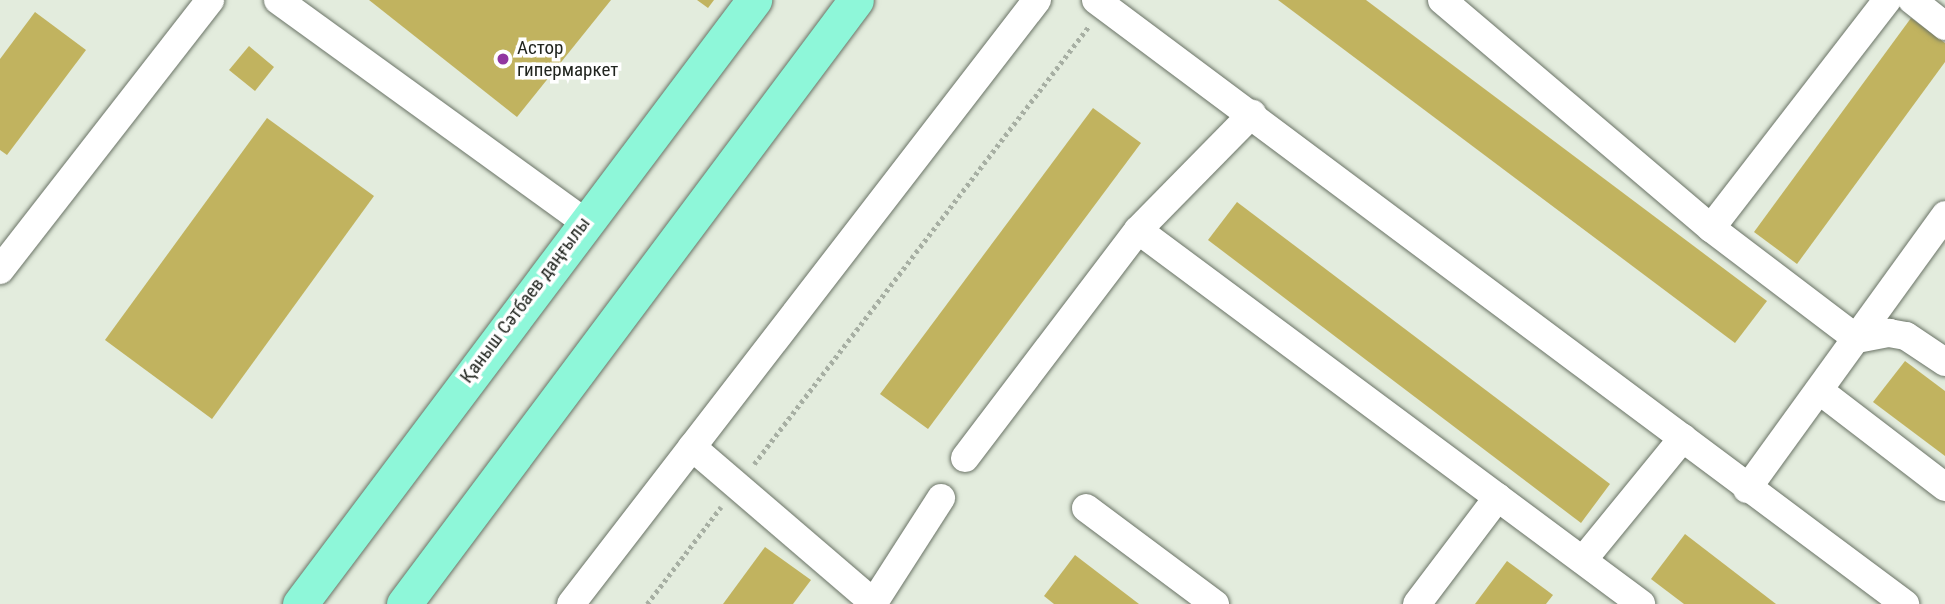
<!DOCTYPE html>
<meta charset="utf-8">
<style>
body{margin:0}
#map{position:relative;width:1945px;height:604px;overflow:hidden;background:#e3ecdd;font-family:"Roboto Condensed",sans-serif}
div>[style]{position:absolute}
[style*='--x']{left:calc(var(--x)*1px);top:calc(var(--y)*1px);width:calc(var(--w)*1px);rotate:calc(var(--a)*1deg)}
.building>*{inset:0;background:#c1b35f}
.path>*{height:4.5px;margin-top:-2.25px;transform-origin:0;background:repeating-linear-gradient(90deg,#a7afa3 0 3.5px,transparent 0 7px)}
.roads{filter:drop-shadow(0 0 2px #6a7366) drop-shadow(0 0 2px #6a7366)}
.minor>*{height:28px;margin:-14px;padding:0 14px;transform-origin:14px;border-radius:14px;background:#fff}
.major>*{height:35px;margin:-17.5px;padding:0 17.5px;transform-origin:17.5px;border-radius:17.5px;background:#8ef7d9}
.dots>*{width:19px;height:19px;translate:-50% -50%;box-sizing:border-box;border:4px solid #fff;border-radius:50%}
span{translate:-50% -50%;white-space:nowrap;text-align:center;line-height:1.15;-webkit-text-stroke:7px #fff;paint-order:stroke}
.poi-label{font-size:19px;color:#21251f}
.left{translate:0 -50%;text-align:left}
.street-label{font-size:19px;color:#21251f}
</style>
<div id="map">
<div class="building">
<i style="clip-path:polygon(369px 0,611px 0,517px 117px)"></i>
<i style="clip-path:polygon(697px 0,714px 0,708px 8px)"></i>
<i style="clip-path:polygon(1278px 0,1366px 0,1767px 301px,1735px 343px)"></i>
<i style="clip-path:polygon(35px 12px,86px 50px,7px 155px,0 150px,0 59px)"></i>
<i style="clip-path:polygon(1911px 18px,1945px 43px,1945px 62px,1797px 264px,1754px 232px)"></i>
<i style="clip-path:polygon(249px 46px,274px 67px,255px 91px,229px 70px)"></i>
<i style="clip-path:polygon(1093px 108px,1141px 143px,928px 429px,880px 394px)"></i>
<i style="clip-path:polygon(267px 118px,374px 196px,212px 419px,105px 340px)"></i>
<i style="clip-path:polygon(1237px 202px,1610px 484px,1581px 523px,1208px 240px)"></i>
<i style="clip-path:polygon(1905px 361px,1945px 391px,1945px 456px,1873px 402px)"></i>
<i style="clip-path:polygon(1685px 534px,1776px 604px,1684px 604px,1651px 579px)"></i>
<i style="clip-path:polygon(765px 547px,811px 580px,793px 604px,723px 604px)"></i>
<i style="clip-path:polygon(1075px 555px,1139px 604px,1054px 604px,1044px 596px)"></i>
<i style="clip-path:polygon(1507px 561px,1553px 595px,1546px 604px,1475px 604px)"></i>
</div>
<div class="path">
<i style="--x:754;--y:464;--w:551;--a:-52.59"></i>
<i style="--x:647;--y:604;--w:122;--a:-52.7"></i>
</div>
<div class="roads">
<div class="minor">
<i style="--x:278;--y:0;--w:377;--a:35.9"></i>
<i style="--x:1096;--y:0;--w:1010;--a:36.75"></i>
<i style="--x:1442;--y:0;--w:353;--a:40.3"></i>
<i style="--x:1711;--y:228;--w:183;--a:37.2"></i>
<i style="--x:1857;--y:339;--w:33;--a:-11"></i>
<i style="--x:1889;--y:333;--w:17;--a:10"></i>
<i style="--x:1906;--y:336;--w:47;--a:33.7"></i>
<i style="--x:1912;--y:0;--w:42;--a:38.2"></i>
<i style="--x:1711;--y:228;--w:288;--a:-52.3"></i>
<i style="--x:1138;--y:230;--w:627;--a:36.63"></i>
<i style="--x:0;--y:270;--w:342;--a:-52.1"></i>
<i style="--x:1820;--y:391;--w:158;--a:37.5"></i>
<i style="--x:692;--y:447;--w:240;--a:40.6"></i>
<i style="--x:965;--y:458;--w:286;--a:-52.8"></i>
<i style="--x:1138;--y:230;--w:163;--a:-45.5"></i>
<i style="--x:1747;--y:489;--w:338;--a:-54.1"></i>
<i style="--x:1086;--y:508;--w:161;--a:36.7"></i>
<i style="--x:1583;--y:560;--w:158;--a:-50.7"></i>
<i style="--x:571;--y:604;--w:763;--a:-52.35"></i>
<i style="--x:873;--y:604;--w:126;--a:-57.3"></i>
<i style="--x:1417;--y:604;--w:134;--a:-52.9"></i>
</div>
<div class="major">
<i style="--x:300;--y:604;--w:756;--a:-53.07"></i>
<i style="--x:404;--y:604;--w:754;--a:-53.19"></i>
</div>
</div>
<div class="dots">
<i style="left:503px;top:59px;background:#9136a1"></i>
</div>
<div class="poi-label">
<span class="left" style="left:517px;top:59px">Астор<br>гипермаркет</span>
</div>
<div class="street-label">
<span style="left:525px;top:300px;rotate:-53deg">Қаныш Сәтбаев даңғылы</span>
</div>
</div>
